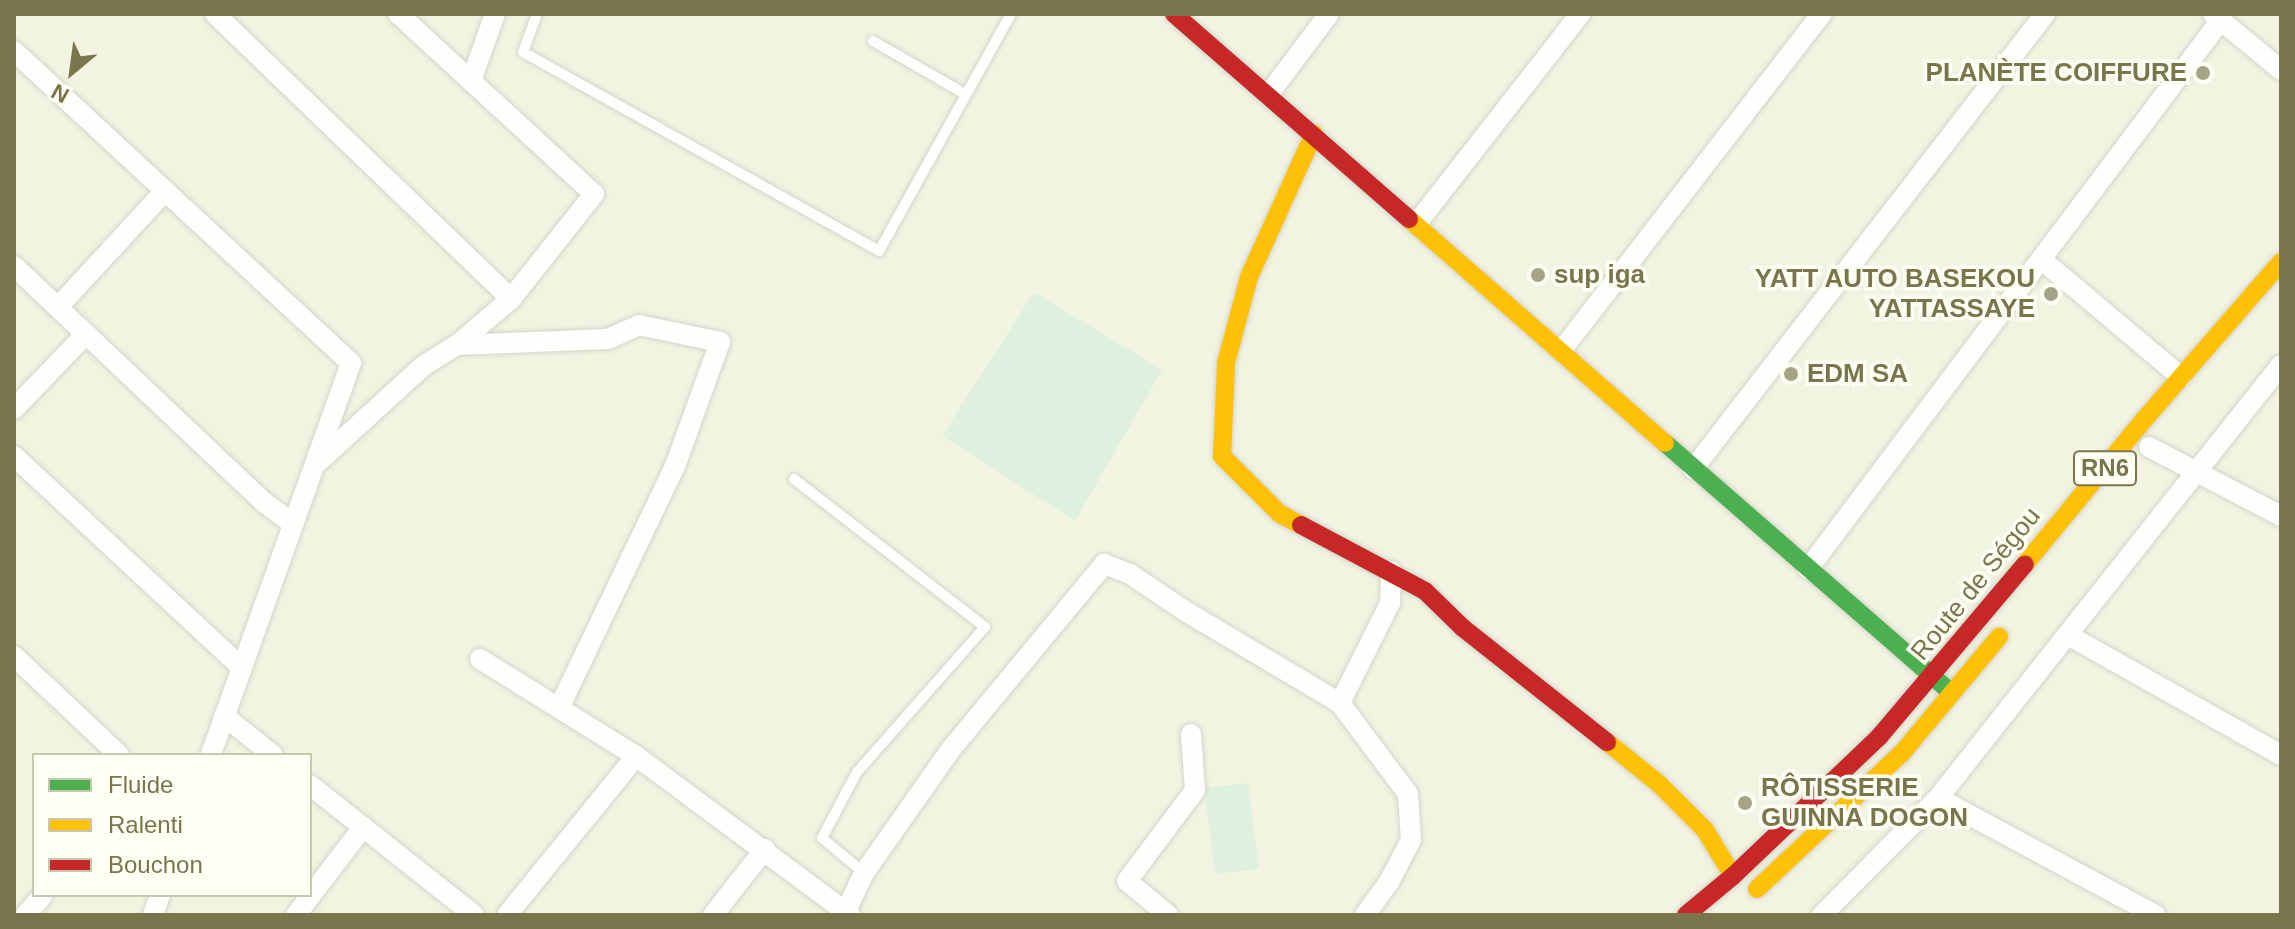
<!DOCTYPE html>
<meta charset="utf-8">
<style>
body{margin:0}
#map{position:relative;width:2295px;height:929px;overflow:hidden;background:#f7f9f0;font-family:Arial,sans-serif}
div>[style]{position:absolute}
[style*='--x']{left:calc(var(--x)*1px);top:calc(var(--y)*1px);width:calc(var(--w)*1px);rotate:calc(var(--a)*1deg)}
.residential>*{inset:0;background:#f2f3e1}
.green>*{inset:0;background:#def1de}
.roads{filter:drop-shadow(0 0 2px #d4d5c9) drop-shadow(0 0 2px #d4d5c9)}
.lane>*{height:10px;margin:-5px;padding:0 5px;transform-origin:5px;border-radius:5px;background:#fefefd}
.street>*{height:20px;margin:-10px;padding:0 10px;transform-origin:10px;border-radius:10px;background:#fefefd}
.fast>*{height:18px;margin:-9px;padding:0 9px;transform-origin:9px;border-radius:9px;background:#4caf50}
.slow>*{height:18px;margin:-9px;padding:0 9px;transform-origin:9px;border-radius:9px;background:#ffc107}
.jam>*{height:18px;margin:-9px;padding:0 9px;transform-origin:9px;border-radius:9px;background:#c62828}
.dots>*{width:22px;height:22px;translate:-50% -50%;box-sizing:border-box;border:4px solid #fdfff3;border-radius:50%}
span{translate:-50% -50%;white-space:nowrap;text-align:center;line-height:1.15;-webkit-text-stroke:7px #fdfff3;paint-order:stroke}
.shield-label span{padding:2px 6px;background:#fdfff3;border:2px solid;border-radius:6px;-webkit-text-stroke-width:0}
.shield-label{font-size:24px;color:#79764e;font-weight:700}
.poi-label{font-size:26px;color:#79764e;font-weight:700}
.right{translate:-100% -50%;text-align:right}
.left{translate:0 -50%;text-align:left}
.street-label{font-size:26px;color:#79764e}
.frame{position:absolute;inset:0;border:16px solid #79764e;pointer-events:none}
.legend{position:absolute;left:32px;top:753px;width:280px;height:144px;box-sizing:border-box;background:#fdfff3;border:2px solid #c8c8b1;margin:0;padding:10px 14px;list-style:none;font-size:24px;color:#79764e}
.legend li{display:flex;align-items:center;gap:16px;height:40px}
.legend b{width:40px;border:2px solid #c8c8b1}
.north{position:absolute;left:32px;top:32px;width:80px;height:80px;-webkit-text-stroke:6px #fdfff3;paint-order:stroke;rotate:209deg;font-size:22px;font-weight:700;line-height:32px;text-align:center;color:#79764e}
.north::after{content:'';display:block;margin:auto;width:28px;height:36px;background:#79764e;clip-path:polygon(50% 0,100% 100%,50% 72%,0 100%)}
</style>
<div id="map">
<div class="residential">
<i style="clip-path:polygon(evenodd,14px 14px,2281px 14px,2281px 915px,14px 915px,14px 14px,34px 755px,310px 755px,310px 895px,34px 895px,34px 755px)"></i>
</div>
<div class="green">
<i style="clip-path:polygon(1034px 292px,1162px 370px,1075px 521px,942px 436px)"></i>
<i style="clip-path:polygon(1248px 783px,1259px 869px,1215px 874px,1204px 788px)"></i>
</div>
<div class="roads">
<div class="lane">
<i style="--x:537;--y:14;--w:40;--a:110.2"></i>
<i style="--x:523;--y:52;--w:408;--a:29.2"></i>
<i style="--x:879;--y:251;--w:271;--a:-60.9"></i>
<i style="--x:873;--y:41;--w:106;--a:29.9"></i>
<i style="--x:794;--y:479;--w:242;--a:37.8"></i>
<i style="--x:985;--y:627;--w:193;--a:131.4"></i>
<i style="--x:857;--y:772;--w:75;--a:117.9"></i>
<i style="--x:822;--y:838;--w:55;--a:39.8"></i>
</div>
<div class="street">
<i style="--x:215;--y:14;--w:411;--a:43.9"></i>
<i style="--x:2213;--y:14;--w:88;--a:39.5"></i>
<i style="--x:14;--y:51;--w:459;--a:42.8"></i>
<i style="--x:351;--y:363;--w:416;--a:109.7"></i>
<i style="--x:471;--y:81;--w:71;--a:-70.3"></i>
<i style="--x:1268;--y:95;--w:101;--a:-53"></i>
<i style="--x:1417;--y:223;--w:265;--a:-52"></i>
<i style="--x:2041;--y:259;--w:183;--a:40.1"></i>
<i style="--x:14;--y:266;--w:345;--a:43.4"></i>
<i style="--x:265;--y:503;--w:35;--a:37"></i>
<i style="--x:58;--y:307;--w:158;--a:-47.3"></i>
<i style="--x:457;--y:345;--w:151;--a:-2.3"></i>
<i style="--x:608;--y:339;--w:34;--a:-24"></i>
<i style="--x:639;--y:325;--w:83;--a:11.9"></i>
<i style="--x:720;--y:342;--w:132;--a:109.9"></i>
<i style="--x:675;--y:466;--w:266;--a:115.6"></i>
<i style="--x:1561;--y:351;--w:426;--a:-52.3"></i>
<i style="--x:14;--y:409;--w:104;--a:-46.2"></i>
<i style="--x:2149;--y:447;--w:149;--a:27.6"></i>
<i style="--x:14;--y:456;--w:311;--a:42.9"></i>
<i style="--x:318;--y:462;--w:142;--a:-42.4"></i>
<i style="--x:423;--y:366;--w:40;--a:-32"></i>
<i style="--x:457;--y:345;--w:71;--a:-40.4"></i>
<i style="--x:511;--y:299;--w:134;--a:-51.7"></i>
<i style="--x:594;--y:194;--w:266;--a:-137.4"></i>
<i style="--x:1693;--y:469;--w:575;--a:-52.27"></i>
<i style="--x:1808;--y:569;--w:687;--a:-53.05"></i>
<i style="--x:2068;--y:635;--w:244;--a:29.4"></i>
<i style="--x:14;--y:656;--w:144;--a:43.3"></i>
<i style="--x:480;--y:659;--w:184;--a:31.9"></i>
<i style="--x:636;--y:756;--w:267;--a:36.6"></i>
<i style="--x:224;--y:716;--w:63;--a:38.5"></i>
<i style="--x:310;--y:785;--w:209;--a:38.4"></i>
<i style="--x:1938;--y:798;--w:247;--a:28.3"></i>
<i style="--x:846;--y:911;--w:42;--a:-64.7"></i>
<i style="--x:864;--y:873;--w:153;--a:-54.9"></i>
<i style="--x:952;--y:748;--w:239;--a:-50.4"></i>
<i style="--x:1104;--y:564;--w:28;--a:21"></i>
<i style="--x:1130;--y:574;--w:66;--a:33.9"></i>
<i style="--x:1185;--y:611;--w:180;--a:30.7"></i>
<i style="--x:26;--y:915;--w:26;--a:-50"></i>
<i style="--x:153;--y:915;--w:21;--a:-71"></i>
<i style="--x:296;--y:915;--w:111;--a:-52.7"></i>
<i style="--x:507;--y:915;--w:205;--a:-50.9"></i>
<i style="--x:713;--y:915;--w:84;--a:-51.8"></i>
<i style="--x:1168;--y:915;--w:53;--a:-140.3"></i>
<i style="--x:1127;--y:881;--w:114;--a:-53.2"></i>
<i style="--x:1195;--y:790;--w:56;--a:-94.1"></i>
<i style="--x:1365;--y:915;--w:41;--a:-54"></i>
<i style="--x:1389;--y:882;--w:47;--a:-62.4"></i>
<i style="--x:1411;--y:840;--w:46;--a:-93.7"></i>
<i style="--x:1408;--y:794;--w:114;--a:-126.8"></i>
<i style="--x:1340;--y:703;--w:112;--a:-63.4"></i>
<i style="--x:1390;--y:603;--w:32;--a:-88"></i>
<i style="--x:1822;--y:915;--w:165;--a:-45.2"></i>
<i style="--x:1938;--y:798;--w:552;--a:-51.62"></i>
</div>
<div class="fast">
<i style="--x:1665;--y:443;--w:376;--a:41.1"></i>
</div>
<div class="slow">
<i style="--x:1409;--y:219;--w:340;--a:41.2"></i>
<i style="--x:1301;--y:525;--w:24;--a:-152"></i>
<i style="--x:1280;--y:514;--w:82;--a:-135"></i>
<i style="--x:1222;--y:456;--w:93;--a:-87.5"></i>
<i style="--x:1226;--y:363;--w:89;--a:-75"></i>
<i style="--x:1249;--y:277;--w:157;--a:-65.6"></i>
<i style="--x:2025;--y:564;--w:184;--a:-50.5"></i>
<i style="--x:2142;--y:422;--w:212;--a:-49"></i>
<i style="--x:1607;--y:742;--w:67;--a:38.9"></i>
<i style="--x:1659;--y:784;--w:65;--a:45"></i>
<i style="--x:1705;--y:830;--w:54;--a:58.7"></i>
<i style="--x:1757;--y:889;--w:197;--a:-43.2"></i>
<i style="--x:1901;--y:754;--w:153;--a:-50.1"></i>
</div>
<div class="jam">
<i style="--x:1174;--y:14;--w:312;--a:41.1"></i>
<i style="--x:1301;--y:525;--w:140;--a:28"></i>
<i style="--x:1425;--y:591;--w:53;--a:44.2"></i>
<i style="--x:1463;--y:628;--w:184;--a:38.4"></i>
<i style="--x:1686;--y:915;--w:61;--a:-39.7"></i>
<i style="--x:1733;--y:876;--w:202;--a:-43.6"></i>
<i style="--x:1879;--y:737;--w:226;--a:-49.8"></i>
</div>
</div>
<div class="dots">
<i style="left:2203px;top:73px;background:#a5a487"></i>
<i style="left:1538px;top:275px;background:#a5a487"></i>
<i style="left:2051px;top:294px;background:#a5a487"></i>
<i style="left:1791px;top:374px;background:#a5a487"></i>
<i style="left:1745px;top:803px;background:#a5a487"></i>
</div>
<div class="shield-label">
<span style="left:2105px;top:468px">RN6</span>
</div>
<div class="poi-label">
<span class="right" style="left:2187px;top:73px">PLANÈTE COIFFURE</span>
<span class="left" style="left:1554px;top:275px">sup iga</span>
<span class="right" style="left:2035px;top:294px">YATT AUTO BASEKOU<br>YATTASSAYE</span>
<span class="left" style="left:1807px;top:374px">EDM SA</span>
<span class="left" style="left:1761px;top:803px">RÔTISSERIE<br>GUINNA DOGON</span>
</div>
<div class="street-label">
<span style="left:1976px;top:584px;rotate:-51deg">Route de Ségou</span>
</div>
<div class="frame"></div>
<ul class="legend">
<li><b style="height:10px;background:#4caf50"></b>Fluide</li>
<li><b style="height:10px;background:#ffc107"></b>Ralenti</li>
<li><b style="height:10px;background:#c62828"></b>Bouchon</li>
</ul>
<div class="north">N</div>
</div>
